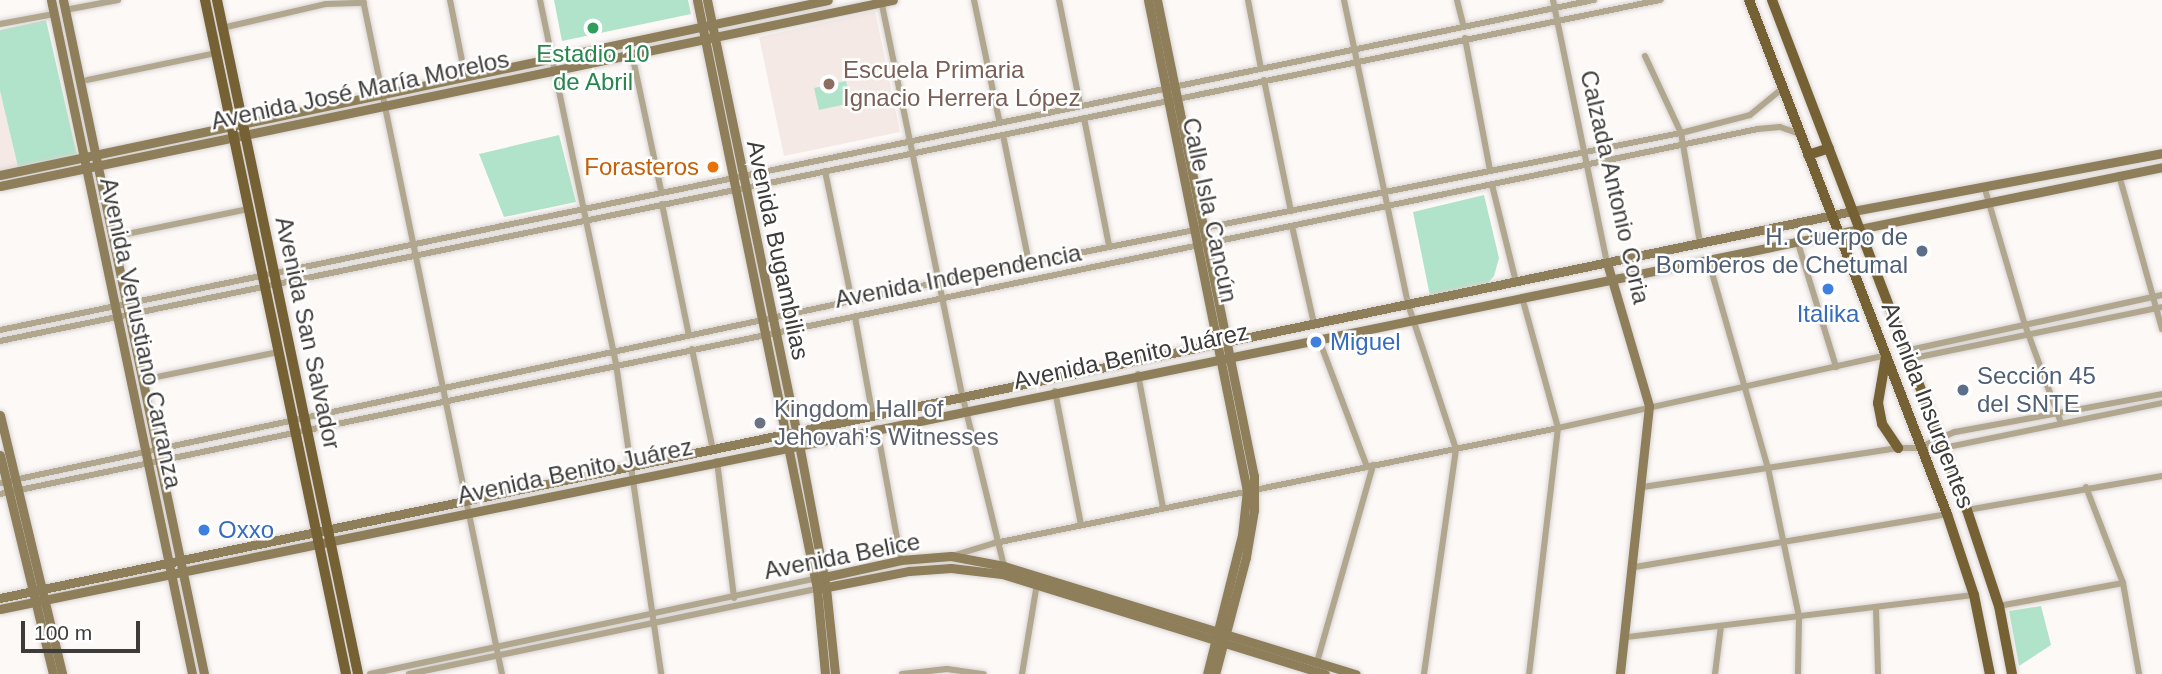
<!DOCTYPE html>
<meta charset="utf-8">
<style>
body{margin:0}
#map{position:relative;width:2162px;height:674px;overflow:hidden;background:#fdf9f7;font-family:Helvetica,sans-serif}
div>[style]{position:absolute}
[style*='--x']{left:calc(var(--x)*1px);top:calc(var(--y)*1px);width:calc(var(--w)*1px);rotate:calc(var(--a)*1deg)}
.built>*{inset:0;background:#f5e9e5}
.green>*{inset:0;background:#b0e3ca}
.roads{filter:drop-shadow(0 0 2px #d7d3d1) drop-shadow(0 0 2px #d7d3d1)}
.street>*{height:6px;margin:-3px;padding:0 3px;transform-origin:3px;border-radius:3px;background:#b1a68e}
.secondary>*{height:9px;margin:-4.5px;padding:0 4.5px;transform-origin:4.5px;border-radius:4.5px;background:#8e7e5a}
.primary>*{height:10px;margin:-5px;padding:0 5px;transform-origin:5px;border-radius:5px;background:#756134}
.dots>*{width:19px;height:19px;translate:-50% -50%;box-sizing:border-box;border:4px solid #fff;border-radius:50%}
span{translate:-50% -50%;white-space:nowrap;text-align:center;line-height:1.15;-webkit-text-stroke:5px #fff;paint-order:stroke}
.leisure-label{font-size:24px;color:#27864d}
.education-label{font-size:24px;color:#785e54}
.left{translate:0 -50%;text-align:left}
.street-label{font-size:24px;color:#3e3c3b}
.food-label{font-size:24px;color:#c56008}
.right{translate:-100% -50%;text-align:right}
.service-label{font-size:24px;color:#4e5e75}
.shop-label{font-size:24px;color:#366cbe}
.worship-label{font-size:24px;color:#5b616d}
.scale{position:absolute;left:21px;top:621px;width:119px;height:32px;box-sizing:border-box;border:4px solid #3e3c3b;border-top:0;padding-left:9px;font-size:21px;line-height:24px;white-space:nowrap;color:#3e3c3b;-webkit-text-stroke:5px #fff;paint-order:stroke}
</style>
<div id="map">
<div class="built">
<i style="clip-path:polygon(875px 11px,900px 132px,784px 156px,759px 37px)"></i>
<i style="clip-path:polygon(0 91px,18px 167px,0 171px)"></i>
</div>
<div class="green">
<i style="clip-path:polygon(554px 0,688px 0,691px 14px,562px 41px)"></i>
<i style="clip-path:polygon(46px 20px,77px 155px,18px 167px,0 91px,0 30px)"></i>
<i style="clip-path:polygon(846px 81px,851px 103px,819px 110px,814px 88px)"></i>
<i style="clip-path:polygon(559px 135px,576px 202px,504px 217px,479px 154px)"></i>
<i style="clip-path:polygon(1484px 195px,1499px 258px,1494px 276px,1481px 291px,1431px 301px,1413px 212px)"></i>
<i style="clip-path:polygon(2041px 606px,2051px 645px,2019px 666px,2009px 611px)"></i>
</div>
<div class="roads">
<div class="street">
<i style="--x:363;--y:0;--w:688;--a:78.35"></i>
<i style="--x:450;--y:0;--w:77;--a:78.8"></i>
<i style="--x:540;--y:0;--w:372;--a:78.2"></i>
<i style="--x:616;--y:364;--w:313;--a:81.7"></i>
<i style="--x:881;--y:0;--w:406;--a:78.4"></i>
<i style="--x:963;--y:398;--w:173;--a:76.3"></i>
<i style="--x:974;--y:0;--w:123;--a:78.2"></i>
<i style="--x:1059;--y:0;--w:106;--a:78.6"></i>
<i style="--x:1248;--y:0;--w:70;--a:79.3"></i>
<i style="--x:1344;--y:0;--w:311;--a:78.1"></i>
<i style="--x:1408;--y:304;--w:153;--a:71.7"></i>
<i style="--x:1456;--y:449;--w:227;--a:98.1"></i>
<i style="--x:1457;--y:0;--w:25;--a:76"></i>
<i style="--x:1553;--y:0;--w:268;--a:78.4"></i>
<i style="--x:65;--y:10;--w:54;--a:-10.7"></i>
<i style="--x:0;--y:24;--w:55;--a:-10.5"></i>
<i style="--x:222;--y:28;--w:107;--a:-13"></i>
<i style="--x:326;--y:4;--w:38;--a:-2"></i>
<i style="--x:1465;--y:38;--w:134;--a:79.3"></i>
<i style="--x:632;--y:54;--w:139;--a:78"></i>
<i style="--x:1645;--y:56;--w:85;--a:64.9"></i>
<i style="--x:1681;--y:133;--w:112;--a:80.2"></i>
<i style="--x:87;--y:80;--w:132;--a:-11.8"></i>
<i style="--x:1264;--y:80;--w:134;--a:78.4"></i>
<i style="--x:1084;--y:118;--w:130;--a:78.9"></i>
<i style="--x:1003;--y:135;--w:131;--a:78.5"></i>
<i style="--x:825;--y:171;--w:133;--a:78.3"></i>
<i style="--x:2119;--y:175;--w:160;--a:74.4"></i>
<i style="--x:1492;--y:185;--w:100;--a:76.1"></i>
<i style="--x:1984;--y:186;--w:145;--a:73.6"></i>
<i style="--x:2025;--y:325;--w:104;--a:69.8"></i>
<i style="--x:662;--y:204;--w:134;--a:78.4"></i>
<i style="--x:1292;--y:226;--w:100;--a:77.3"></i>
<i style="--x:112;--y:237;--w:140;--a:-11.6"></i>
<i style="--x:1797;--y:240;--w:133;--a:72.9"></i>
<i style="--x:1708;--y:259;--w:217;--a:74"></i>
<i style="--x:1768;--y:468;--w:152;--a:78.2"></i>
<i style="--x:1799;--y:617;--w:57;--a:91"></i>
<i style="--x:1522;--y:297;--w:136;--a:74.6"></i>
<i style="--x:1558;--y:428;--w:248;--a:96.7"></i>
<i style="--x:855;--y:317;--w:102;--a:79.8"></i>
<i style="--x:0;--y:330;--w:1628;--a:-11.7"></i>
<i style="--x:1318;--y:337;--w:139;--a:69.3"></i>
<i style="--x:0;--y:341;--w:1695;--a:-11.61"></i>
<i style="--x:692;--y:349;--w:103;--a:78.3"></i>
<i style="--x:1905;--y:351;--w:263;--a:-12.3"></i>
<i style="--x:1909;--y:359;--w:258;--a:-11.6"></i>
<i style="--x:1138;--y:374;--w:136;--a:79.4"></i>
<i style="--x:142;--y:380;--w:140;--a:-11.6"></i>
<i style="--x:1055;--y:391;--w:136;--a:79"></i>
<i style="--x:877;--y:428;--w:134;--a:79.7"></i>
<i style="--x:1923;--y:446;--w:35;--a:-24"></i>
<i style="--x:1955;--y:432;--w:210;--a:-10.4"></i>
<i style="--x:717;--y:461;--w:138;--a:82.9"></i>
<i style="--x:0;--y:483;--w:1052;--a:-12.07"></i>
<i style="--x:1029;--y:263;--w:665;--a:-11.28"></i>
<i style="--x:1681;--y:133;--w:71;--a:-14.6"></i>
<i style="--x:1750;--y:115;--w:43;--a:-39.3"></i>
<i style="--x:1643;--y:487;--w:258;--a:-8.7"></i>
<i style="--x:1898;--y:448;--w:45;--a:0"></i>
<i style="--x:1943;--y:448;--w:224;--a:-11.6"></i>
<i style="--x:2086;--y:487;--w:103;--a:68.9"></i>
<i style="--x:2123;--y:583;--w:92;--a:80"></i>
<i style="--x:0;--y:494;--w:1795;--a:-11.73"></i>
<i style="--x:1758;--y:129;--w:22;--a:-5"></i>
<i style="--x:1780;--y:127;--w:21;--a:19"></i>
<i style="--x:1967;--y:510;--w:198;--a:-9.9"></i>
<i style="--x:955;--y:555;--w:42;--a:-16.7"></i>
<i style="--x:995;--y:543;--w:575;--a:-11.54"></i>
<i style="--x:1558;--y:428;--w:337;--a:-12.5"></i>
<i style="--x:1635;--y:567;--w:316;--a:-9.6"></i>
<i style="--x:1999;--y:606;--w:126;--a:-10.5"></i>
<i style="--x:1876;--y:609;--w:65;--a:88.2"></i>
<i style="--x:1627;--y:637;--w:350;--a:-6.9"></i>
<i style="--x:1317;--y:662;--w:205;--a:-74.1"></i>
<i style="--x:370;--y:674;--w:454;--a:-12.1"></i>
<i style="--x:409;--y:674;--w:417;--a:-11.8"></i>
<i style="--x:902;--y:674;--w:45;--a:-6.3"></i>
<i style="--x:947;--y:669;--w:37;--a:8"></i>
<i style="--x:1022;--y:674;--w:92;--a:-80.6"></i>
<i style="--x:1715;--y:674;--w:48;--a:-82.9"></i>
</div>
<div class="secondary">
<i style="--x:51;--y:0;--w:689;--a:78.18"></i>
<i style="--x:63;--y:0;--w:689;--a:78.18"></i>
<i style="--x:697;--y:0;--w:601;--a:78.48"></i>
<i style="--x:817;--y:589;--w:85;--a:84.6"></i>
<i style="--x:707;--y:0;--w:453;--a:78.3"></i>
<i style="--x:799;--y:444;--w:147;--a:79.4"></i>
<i style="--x:826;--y:588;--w:86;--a:84"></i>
<i style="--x:1148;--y:0;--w:500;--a:78.6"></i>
<i style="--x:1247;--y:490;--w:45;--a:96.3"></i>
<i style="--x:1242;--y:535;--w:143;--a:104.1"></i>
<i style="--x:1157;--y:0;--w:486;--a:78.5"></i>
<i style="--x:1254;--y:476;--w:34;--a:90"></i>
<i style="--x:1254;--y:510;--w:48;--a:99.7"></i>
<i style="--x:1246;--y:557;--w:121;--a:104.8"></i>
<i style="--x:0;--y:175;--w:846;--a:-11.93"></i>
<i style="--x:0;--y:186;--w:912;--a:-11.77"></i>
<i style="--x:1607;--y:263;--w:149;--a:73.6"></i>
<i style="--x:1649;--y:406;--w:270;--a:96.2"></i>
<i style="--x:0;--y:415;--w:266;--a:76.5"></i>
<i style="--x:0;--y:455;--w:225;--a:76.4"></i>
<i style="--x:820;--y:578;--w:83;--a:-12.5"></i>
<i style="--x:901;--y:560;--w:50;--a:-4.6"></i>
<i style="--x:951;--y:556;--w:54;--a:10.7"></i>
<i style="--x:1004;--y:566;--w:368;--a:17.1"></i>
<i style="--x:822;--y:588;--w:89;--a:-11.1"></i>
<i style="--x:909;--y:571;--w:42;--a:-4.1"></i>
<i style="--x:951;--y:568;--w:51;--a:6.7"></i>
<i style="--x:1002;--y:574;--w:338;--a:17.2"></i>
<i style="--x:0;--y:598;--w:1893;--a:-11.8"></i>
<i style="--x:1853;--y:211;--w:314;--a:-10.6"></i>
<i style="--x:0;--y:609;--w:2207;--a:-11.55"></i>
</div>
<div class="primary">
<i style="--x:205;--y:0;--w:689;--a:78.18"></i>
<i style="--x:217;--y:0;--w:689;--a:78.18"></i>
<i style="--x:1749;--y:0;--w:551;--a:68.93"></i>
<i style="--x:1947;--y:514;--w:85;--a:71.6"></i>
<i style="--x:1974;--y:595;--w:81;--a:78.6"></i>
<i style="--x:1772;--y:0;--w:546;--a:69.08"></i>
<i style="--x:1967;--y:510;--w:101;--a:71.6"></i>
<i style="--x:1999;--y:606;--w:69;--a:79.2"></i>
<i style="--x:1808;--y:155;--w:22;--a:-18"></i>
<i style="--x:1886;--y:356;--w:48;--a:99.7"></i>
<i style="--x:1878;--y:403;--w:21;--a:79"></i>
<i style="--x:1882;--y:424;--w:29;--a:56"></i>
</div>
</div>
<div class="dots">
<i style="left:593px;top:28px;background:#2e9e5b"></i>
<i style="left:829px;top:84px;background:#8d6e63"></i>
<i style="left:713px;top:167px;background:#e8710a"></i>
<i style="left:1922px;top:251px;background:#5c6f8a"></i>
<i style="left:1828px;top:289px;background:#3f7fe0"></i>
<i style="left:1316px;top:342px;background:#3f7fe0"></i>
<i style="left:1963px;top:390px;background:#5c6f8a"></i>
<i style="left:760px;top:423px;background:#6b7280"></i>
<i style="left:204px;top:530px;background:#3f7fe0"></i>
</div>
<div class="leisure-label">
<span style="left:593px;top:68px">Estadio 10<br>de Abril</span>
</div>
<div class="education-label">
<span class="left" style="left:843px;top:84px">Escuela Primaria<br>Ignacio Herrera López</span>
</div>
<div class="street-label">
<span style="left:360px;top:90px;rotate:-12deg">Avenida José María Morelos</span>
<span style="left:1615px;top:187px;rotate:77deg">Calzada Antonio Coria</span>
<span style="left:1210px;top:210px;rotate:78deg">Calle Isla Cancún</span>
<span style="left:778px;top:250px;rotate:78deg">Avenida Bugambilias</span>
<span style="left:958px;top:276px;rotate:-11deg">Avenida Independencia</span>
<span style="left:141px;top:333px;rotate:78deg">Avenida Venustiano Carranza</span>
<span style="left:308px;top:333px;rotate:78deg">Avenida San Salvador</span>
<span style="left:1131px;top:356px;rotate:-12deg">Avenida Benito Juárez</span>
<span style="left:1928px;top:405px;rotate:69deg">Avenida Insurgentes</span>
<span style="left:575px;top:471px;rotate:-12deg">Avenida Benito Juárez</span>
<span style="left:842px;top:556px;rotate:-11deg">Avenida Belice</span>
</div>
<div class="food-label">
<span class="right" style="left:699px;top:167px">Forasteros</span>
</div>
<div class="service-label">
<span class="right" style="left:1908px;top:251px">H. Cuerpo de<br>Bomberos de Chetumal</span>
<span class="left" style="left:1977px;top:390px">Sección 45<br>del SNTE</span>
</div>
<div class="shop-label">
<span style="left:1828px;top:314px">Italika</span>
<span class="left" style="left:1330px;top:342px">Miguel</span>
<span class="left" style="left:218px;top:530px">Oxxo</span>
</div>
<div class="worship-label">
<span class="left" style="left:774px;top:423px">Kingdom Hall of<br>Jehovah's Witnesses</span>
</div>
<div class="scale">100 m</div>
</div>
